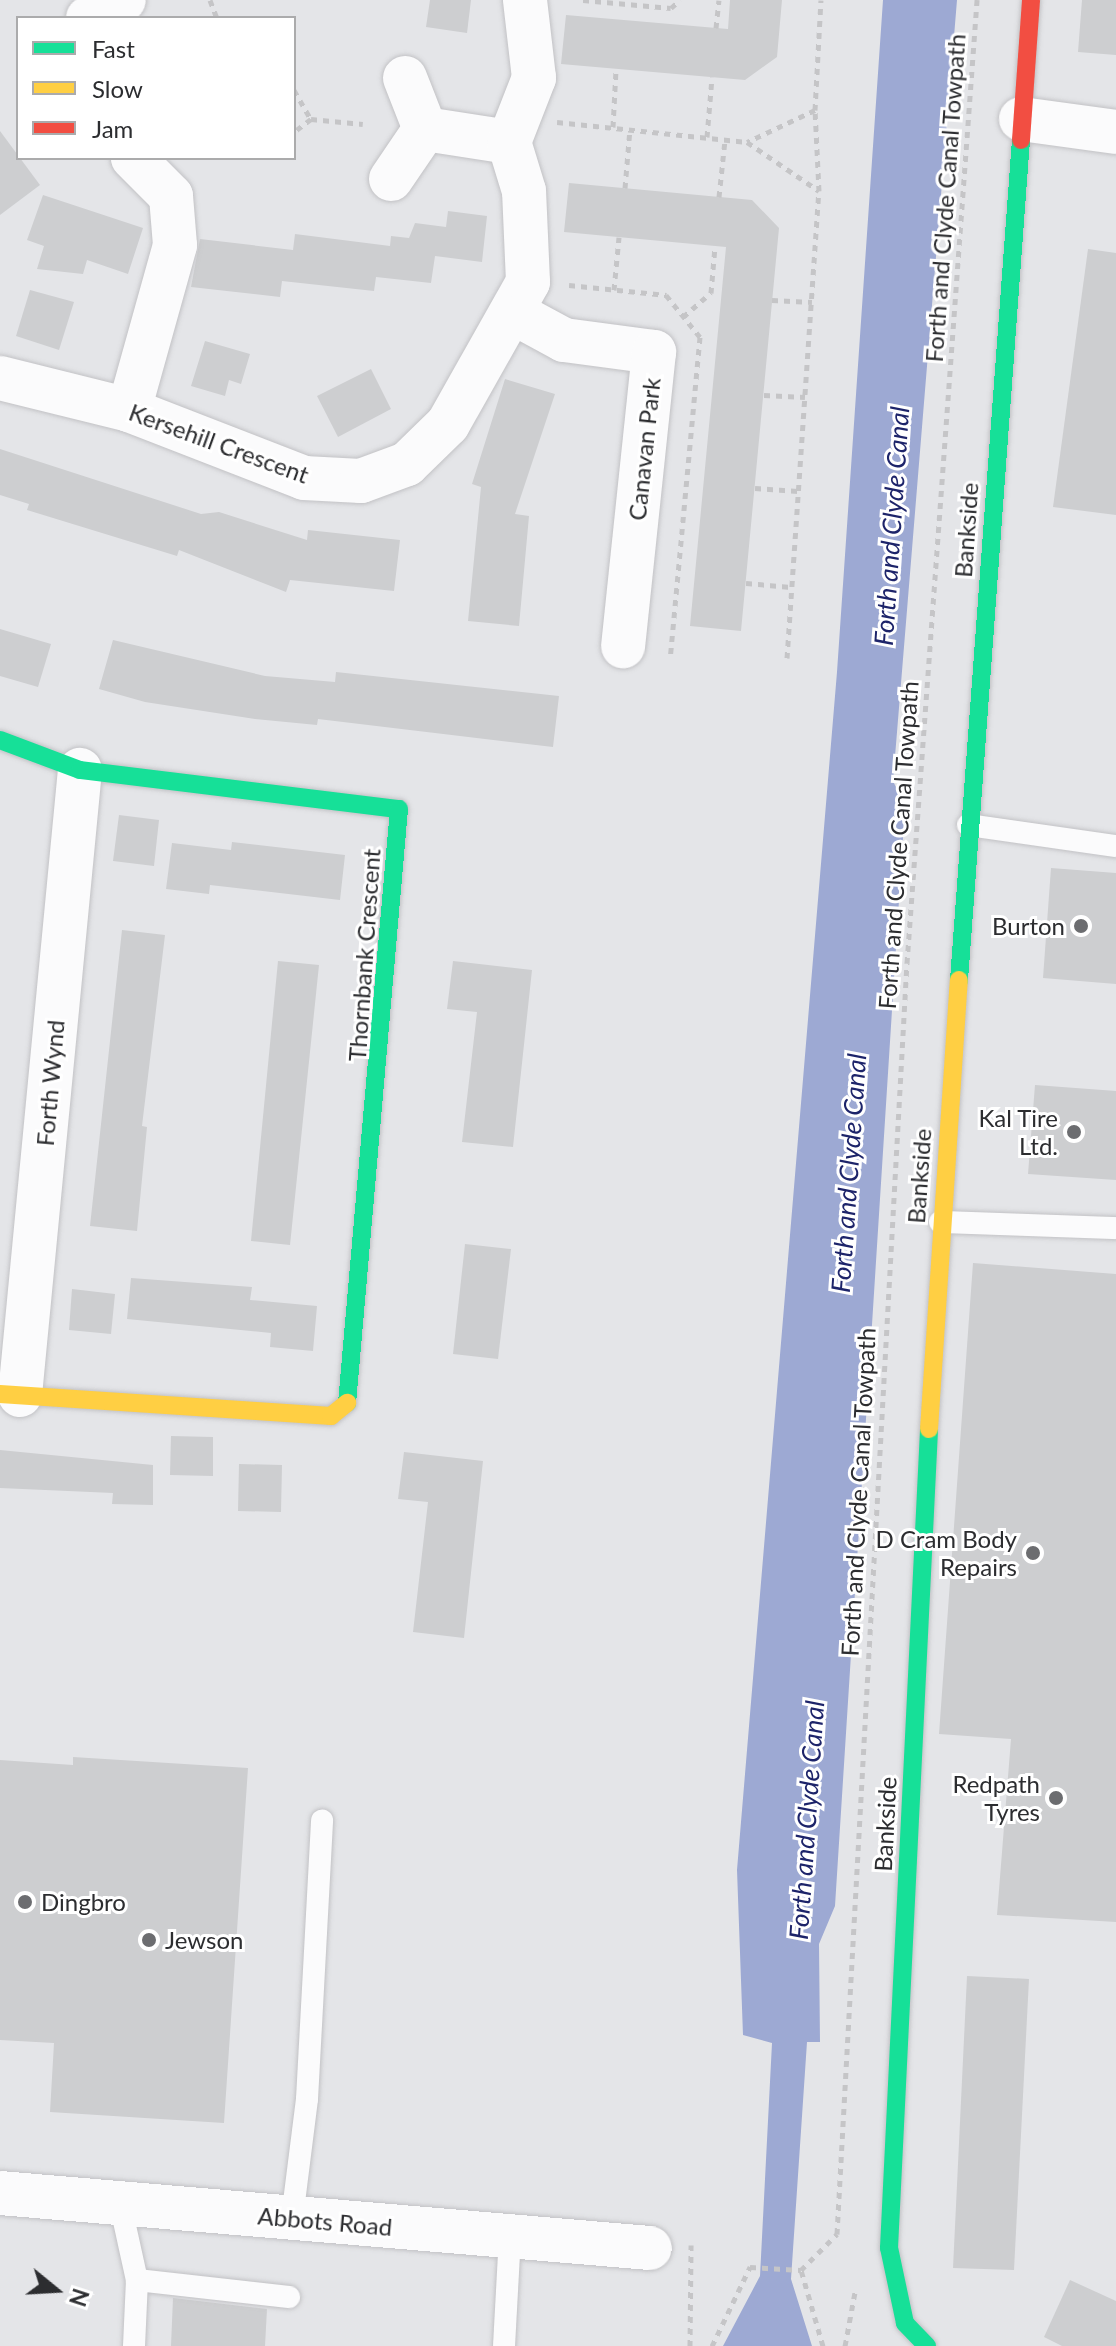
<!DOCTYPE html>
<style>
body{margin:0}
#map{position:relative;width:1116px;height:2346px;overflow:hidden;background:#e4e5e8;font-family:Lato,sans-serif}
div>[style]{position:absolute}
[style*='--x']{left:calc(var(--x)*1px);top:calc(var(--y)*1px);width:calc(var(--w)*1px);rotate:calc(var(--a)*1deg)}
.water>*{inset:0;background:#9da9d3}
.building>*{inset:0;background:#cdced0}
.path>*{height:5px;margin-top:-2.5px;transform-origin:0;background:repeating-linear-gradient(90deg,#c5c5c7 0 6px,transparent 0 12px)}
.roads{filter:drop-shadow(0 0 2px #c2c2c5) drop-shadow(0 0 2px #c2c2c5)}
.lane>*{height:22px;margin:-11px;padding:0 11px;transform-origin:11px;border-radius:11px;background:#fbfbfc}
.street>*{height:44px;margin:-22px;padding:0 22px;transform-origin:22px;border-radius:22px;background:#fbfbfc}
.fast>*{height:18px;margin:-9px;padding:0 9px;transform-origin:9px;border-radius:9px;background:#16e098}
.slow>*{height:18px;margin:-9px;padding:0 9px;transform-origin:9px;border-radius:9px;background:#ffcf43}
.jam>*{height:18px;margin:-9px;padding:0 9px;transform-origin:9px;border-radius:9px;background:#f24e42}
.dots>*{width:22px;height:22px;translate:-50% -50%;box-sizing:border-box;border:4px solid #fff;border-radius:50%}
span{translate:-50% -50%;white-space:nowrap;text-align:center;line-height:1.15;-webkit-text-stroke:6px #fff;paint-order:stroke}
.street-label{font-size:24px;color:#2c2d30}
.poi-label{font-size:24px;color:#2c2d30}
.right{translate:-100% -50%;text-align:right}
.left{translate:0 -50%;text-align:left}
.water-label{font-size:26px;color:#1d246a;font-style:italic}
.legend{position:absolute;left:16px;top:16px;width:280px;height:144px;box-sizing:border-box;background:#fff;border:2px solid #ababac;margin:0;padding:10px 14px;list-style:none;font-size:24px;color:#2c2d30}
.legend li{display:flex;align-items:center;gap:16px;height:40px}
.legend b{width:40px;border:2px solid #ababac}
.north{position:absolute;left:16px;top:2250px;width:80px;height:80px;-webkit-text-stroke:6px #fff;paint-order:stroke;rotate:108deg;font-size:22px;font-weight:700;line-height:32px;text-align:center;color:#2c2d30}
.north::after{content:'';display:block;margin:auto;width:28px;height:36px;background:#2c2d30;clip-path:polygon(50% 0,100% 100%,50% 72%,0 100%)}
</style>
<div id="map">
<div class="water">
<i style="clip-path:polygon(883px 0,957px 0,893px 781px,905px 806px,835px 1906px,819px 1944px,820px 2042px,807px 2042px,791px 2279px,812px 2346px,723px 2346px,760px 2276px,772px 2043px,743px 2035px,737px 1870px,837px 672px)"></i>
</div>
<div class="building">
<i style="clip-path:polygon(430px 0,471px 0,467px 33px,426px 27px)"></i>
<i style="clip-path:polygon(730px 0,782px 0,777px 57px,745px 80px,561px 64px,566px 15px,728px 29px)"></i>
<i style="clip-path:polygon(1082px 0,1116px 0,1116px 55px,1078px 52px)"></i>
<i style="clip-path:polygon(0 131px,40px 185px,0 215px)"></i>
<i style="clip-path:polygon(569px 183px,752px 200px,779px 228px,741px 631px,690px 626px,726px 247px,564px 232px)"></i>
<i style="clip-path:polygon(43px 195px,143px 228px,128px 274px,87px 260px,83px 274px,37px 269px,44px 246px,27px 240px)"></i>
<i style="clip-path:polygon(448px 211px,487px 216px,482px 262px,435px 256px,431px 283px,376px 277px,374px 291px,282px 281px,280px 297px,191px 287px,200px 239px,293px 250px,295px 234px,390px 246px,391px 236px,409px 238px,415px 223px,446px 227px)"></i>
<i style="clip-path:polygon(1088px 249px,1116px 253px,1116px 515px,1053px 507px)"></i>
<i style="clip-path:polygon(30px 290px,74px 302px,59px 350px,16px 336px)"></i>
<i style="clip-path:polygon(205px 341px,250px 354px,241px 384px,229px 380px,225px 396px,191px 386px)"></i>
<i style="clip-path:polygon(371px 369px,391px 409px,338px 437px,317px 396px)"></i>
<i style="clip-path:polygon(505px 379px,555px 394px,515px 514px,529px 516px,519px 626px,468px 621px,481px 487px,472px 484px)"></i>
<i style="clip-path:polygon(0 449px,201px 514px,219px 512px,307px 540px,308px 530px,400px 540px,394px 591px,290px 580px,286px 592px,179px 550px,177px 556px,27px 510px,29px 504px,0 495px)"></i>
<i style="clip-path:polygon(0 629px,51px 644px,38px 687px,0 676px)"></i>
<i style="clip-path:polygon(113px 640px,265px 676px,335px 682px,336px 672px,559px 696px,553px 747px,318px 719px,317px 725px,255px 719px,145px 702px,99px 689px)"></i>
<i style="clip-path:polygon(119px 815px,159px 820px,154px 866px,113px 861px)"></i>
<i style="clip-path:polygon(232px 842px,345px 855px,340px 900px,210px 885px,209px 894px,166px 889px,172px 843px,231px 850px)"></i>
<i style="clip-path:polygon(1051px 868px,1116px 873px,1116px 984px,1043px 978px)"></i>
<i style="clip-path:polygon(122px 930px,165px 935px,142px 1126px,147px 1127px,137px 1231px,90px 1226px)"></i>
<i style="clip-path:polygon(278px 961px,319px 965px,290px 1245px,251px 1241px)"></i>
<i style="clip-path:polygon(453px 961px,532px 970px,513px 1147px,462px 1142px,477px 1012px,447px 1009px)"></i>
<i style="clip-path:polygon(1035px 1085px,1116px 1091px,1116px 1180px,1028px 1174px)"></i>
<i style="clip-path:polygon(465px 1244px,511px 1249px,498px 1359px,453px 1354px)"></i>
<i style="clip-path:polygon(973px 1263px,1116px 1274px,1116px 1922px,997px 1915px,1011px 1739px,939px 1734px)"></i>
<i style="clip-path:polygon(131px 1278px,252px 1287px,250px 1300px,317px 1306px,313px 1351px,270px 1347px,271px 1333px,127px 1319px)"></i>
<i style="clip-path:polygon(72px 1289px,115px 1294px,111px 1334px,69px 1330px)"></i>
<i style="clip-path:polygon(171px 1436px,213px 1437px,213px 1476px,170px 1475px)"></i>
<i style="clip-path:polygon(0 1450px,153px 1465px,153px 1505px,112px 1504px,113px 1493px,0 1488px)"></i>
<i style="clip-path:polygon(404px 1452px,483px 1461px,464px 1638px,413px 1632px,428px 1502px,398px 1499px)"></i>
<i style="clip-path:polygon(239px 1464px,282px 1465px,281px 1512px,238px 1511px)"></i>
<i style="clip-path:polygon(73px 1757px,248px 1768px,224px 2123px,50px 2112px,54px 2043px,0 2040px,0 1760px,73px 1765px)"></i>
<i style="clip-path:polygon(967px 1976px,1029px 1979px,1014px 2270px,953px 2268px)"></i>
<i style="clip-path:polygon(1070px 2280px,1116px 2301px,1116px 2346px,1062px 2346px,1044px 2337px)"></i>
<i style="clip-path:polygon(173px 2298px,267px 2309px,265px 2346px,171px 2346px)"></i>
</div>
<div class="path">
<i style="--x:210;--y:0;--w:19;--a:69"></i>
<i style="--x:583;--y:0;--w:88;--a:5.2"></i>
<i style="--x:671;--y:8;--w:12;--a:-42"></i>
<i style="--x:716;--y:28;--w:28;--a:-84"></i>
<i style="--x:294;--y:90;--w:34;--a:60"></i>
<i style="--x:311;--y:119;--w:21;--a:143"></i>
<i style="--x:815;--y:110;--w:75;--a:154.8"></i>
<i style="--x:747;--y:142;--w:87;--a:34.2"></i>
<i style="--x:311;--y:119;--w:52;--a:5.5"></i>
<i style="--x:557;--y:122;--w:191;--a:6"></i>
<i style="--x:613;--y:127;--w:58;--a:-87"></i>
<i style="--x:707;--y:137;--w:60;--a:-85.2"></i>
<i style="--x:625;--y:188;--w:59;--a:-85.2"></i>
<i style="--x:719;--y:197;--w:57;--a:-84"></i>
<i style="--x:569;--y:285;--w:98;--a:5.9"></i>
<i style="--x:666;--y:295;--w:54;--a:51"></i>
<i style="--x:700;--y:337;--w:322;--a:95.3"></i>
<i style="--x:614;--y:290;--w:53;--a:-84.6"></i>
<i style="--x:772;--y:300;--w:40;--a:2.9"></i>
<i style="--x:683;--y:317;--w:37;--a:-41"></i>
<i style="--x:711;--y:293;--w:47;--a:-85.1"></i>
<i style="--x:764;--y:395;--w:41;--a:2.8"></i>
<i style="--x:755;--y:488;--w:43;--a:4"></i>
<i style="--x:746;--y:583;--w:45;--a:5.1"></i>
<i style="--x:787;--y:658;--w:468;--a:-86.1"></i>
<i style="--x:819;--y:191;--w:81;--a:-92.8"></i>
<i style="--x:815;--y:110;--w:110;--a:-86.9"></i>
<i style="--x:690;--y:2346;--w:101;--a:-89.4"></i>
<i style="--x:712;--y:2346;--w:88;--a:-64.3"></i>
<i style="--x:750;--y:2267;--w:51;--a:3.4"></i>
<i style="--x:823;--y:2346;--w:79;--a:-106.1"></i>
<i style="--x:801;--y:2270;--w:51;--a:-45"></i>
<i style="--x:837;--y:2234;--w:1273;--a:-86.85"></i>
<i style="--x:907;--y:963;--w:966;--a:-85.84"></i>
<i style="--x:845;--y:2346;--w:55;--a:-79.5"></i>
</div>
<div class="roads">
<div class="lane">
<i style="--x:968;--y:825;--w:149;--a:8.1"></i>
<i style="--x:940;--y:1222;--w:176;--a:2"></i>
<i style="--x:120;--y:2203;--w:79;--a:77.6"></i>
<i style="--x:137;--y:2280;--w:66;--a:92.6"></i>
<i style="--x:292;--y:2218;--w:120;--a:-82.8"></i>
<i style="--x:307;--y:2099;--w:279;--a:-86.9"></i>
<i style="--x:137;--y:2280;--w:153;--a:6.4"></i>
<i style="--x:504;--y:2346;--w:110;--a:-86.9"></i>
</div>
<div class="street">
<i style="--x:88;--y:18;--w:40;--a:-26.6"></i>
<i style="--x:405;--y:78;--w:55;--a:68.6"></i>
<i style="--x:1021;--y:119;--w:96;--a:7.8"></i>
<i style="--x:391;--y:179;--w:60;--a:-55.8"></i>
<i style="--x:425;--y:129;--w:85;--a:8.8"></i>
<i style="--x:514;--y:313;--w:57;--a:28.4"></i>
<i style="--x:564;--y:340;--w:91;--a:7.6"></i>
<i style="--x:654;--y:352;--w:296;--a:96"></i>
<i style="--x:0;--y:378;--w:133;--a:13.9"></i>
<i style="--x:129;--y:410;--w:188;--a:21.2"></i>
<i style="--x:304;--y:478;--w:57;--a:3"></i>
<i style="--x:361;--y:481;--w:49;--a:-20.3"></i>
<i style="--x:407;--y:464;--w:57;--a:-44.3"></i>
<i style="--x:448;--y:424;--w:163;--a:-60.6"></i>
<i style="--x:528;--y:282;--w:91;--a:-92.5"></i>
<i style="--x:524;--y:191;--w:51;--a:-107"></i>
<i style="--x:509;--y:142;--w:69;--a:-68.7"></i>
<i style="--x:534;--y:78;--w:79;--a:-96.6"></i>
<i style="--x:129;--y:410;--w:171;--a:-74.4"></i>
<i style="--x:175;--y:245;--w:49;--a:-94.7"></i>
<i style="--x:171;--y:196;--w:54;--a:-135"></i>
<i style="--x:20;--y:1395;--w:628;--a:-84.52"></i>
<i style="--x:0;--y:2193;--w:652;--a:4.84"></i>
</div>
<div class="fast">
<i style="--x:0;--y:740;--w:85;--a:20.6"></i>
<i style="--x:80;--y:770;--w:321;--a:7"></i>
<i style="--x:399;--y:809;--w:596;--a:95"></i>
<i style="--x:959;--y:980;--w:842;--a:-85.78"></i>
<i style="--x:927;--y:2346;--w:32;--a:-134"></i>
<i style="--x:905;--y:2323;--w:77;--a:-102"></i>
<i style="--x:889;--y:2248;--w:820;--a:-87.2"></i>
</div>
<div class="slow">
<i style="--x:0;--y:1394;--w:332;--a:3.8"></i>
<i style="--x:331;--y:1416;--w:21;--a:-39"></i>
<i style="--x:929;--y:1429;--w:450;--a:-86.2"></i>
</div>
<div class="jam">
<i style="--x:1021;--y:140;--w:140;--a:-85.9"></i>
</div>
</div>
<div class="dots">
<i style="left:1081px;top:926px;background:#6c6d70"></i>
<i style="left:1074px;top:1132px;background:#6c6d70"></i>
<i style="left:1033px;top:1553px;background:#6c6d70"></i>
<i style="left:1056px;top:1798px;background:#6c6d70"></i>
<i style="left:25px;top:1902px;background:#6c6d70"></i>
<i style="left:149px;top:1940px;background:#6c6d70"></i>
</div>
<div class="street-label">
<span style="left:945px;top:198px;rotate:-86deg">Forth and Clyde Canal Towpath</span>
<span style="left:219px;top:443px;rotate:20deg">Kersehill Crescent</span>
<span style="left:644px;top:449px;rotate:-84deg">Canavan Park</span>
<span style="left:966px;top:530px;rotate:-86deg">Bankside</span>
<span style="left:898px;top:845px;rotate:-86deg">Forth and Clyde Canal Towpath</span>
<span style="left:364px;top:955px;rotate:-86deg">Thornbank Crescent</span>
<span style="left:50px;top:1083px;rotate:-85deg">Forth Wynd</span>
<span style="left:919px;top:1176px;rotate:-86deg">Bankside</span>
<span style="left:858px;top:1492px;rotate:-87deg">Forth and Clyde Canal Towpath</span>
<span style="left:885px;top:1824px;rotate:-87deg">Bankside</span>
<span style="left:325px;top:2221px;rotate:5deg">Abbots Road</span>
</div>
<div class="poi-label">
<span class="right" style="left:1065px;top:926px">Burton</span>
<span class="right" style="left:1058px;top:1132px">Kal Tire<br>Ltd.</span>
<span class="right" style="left:1017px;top:1553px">D Cram Body<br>Repairs</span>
<span class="right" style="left:1040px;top:1798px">Redpath<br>Tyres</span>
<span class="left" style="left:41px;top:1902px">Dingbro</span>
<span class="left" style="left:165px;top:1940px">Jewson</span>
</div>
<div class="water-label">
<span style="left:892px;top:526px;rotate:-86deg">Forth and Clyde Canal</span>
<span style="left:849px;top:1173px;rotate:-86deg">Forth and Clyde Canal</span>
<span style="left:807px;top:1820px;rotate:-86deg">Forth and Clyde Canal</span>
</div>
<ul class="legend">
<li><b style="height:10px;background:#16e098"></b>Fast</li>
<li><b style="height:10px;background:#ffcf43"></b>Slow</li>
<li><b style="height:10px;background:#f24e42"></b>Jam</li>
</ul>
<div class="north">N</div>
</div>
